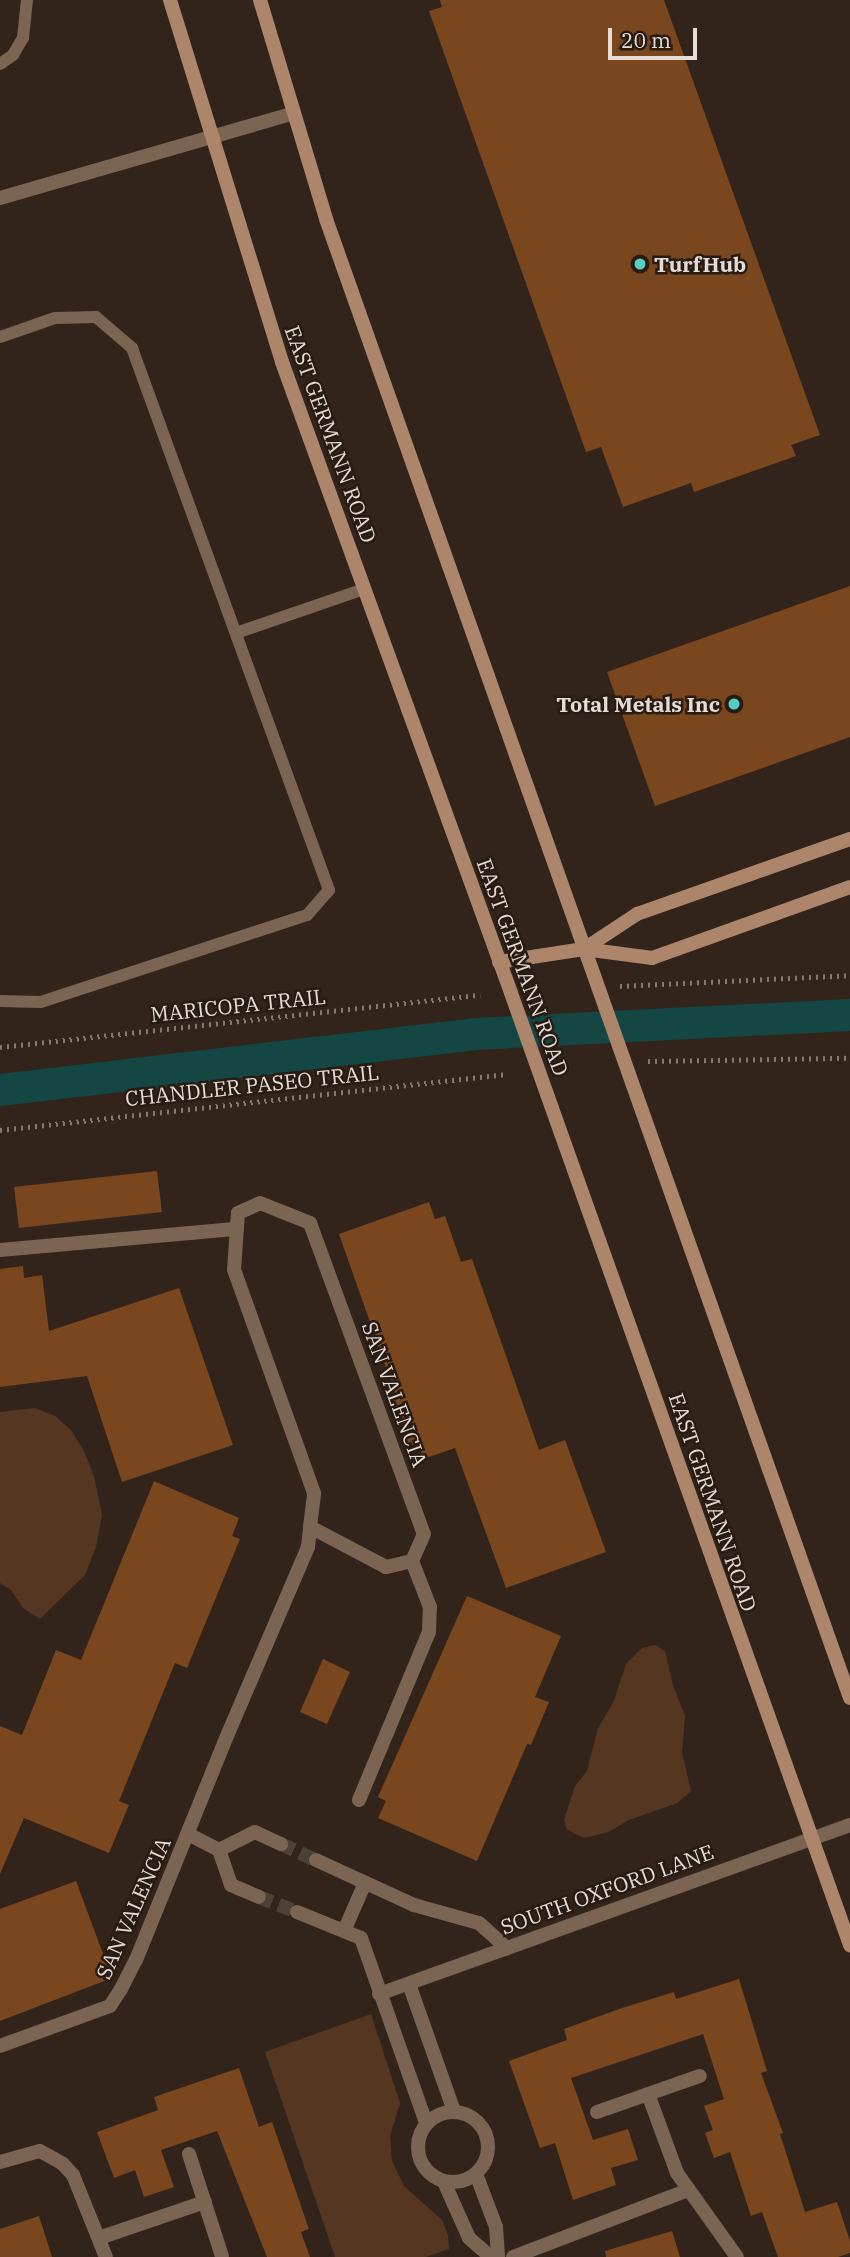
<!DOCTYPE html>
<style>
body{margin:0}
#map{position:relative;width:850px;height:2257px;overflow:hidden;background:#32241b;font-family:"IBM Plex Serif",serif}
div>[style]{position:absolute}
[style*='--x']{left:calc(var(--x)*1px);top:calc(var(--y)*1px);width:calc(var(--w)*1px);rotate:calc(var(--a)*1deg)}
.green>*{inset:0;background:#553620}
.canal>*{height:32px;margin:-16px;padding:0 16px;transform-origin:16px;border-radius:16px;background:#144743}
.building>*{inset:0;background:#7a461d}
.street-tunnel>*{height:14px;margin-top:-7px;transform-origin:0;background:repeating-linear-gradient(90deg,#4d4037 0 14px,transparent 0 21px)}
.path>*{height:4.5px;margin-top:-2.25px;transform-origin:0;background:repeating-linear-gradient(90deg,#847870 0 2px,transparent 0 7px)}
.lane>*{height:12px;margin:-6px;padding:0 6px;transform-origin:6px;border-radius:6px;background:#7c6453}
.street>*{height:14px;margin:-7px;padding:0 7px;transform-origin:7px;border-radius:7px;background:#7c6453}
.street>.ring{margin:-7px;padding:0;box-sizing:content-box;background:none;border:14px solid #7c6453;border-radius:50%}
.secondary>*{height:14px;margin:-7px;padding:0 7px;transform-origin:7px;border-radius:7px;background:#ac856b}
.dots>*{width:19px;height:19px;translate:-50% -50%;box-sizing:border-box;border:4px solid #281b12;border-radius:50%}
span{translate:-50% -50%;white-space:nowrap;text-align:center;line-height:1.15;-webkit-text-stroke:5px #281b12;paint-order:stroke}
.poi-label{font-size:21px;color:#e5dcd6;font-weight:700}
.left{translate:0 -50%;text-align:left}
.right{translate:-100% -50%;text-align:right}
.street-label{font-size:21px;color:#e5dcd6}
.scale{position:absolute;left:608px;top:28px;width:89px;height:32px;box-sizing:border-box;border:4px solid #e5dcd6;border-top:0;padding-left:9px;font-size:21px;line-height:24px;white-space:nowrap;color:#e5dcd6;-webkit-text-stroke:5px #281b12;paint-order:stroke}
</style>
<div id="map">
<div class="green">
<i style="clip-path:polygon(35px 1408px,55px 1416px,71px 1430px,84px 1451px,94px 1476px,102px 1515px,96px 1547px,85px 1575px,40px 1619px,23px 1608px,11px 1590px,0 1583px,0 1412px)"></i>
<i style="clip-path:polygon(655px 1645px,665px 1651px,673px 1685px,685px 1716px,682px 1753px,691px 1791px,677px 1803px,629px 1820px,608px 1832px,585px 1838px,575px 1834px,567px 1829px,564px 1820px,575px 1786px,587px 1771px,598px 1728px,613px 1703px,626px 1664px,642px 1648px)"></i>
<i style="clip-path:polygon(371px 2014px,400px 2103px,390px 2136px,392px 2161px,404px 2186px,442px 2220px,448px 2235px,449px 2249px,426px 2257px,335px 2257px,265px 2052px)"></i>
</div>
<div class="canal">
<i style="--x:0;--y:1090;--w:477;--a:-6.7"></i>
<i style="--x:474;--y:1034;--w:376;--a:-2.9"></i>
</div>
<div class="building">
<i style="clip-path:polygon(440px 0,664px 0,820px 435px,791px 445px,796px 456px,694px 492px,691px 483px,623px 507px,601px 447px,586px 452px,429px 11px,442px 7px)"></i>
<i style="clip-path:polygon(850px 586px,850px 737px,655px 806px,607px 672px)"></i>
<i style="clip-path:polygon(157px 1171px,162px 1212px,19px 1228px,14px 1187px)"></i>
<i style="clip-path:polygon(429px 1202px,435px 1219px,445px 1216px,461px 1262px,472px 1259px,539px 1450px,565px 1440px,606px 1552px,506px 1588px,455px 1448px,423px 1459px,418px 1443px,409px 1446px,393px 1401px,397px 1399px,339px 1234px)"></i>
<i style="clip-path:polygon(23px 1266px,24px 1278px,42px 1275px,49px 1331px,179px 1288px,233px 1445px,122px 1482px,87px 1376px,0 1387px,0 1269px)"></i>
<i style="clip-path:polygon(154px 1481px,239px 1518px,232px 1536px,240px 1539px,187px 1668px,175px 1663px,119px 1801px,129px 1805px,109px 1853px,24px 1818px,0 1874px,0 1726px,22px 1735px,56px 1650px,81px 1660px)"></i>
<i style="clip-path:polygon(467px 1596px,561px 1636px,535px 1697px,549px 1702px,531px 1745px,527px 1744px,477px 1861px,378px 1818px,386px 1801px,378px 1797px)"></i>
<i style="clip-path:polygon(323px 1659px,350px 1672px,327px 1724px,300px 1712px)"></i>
<i style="clip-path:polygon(76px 1881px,112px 1978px,0 2021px,0 1909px)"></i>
<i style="clip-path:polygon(739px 1979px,767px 2071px,761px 2073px,783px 2133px,780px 2134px,805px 2212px,837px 2202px,850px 2241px,850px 2253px,838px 2257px,778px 2257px,762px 2212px,751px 2216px,730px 2152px,714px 2158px,705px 2133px,713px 2130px,704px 2106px,724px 2099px,703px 2034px,571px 2078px,593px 2140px,628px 2129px,638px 2160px,611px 2168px,616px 2185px,573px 2200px,555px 2143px,540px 2148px,509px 2061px,567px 2040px,564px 2029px,622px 2008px,674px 1992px,676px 1999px)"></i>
<i style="clip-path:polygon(239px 2068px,259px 2127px,272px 2122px,309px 2229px,301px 2232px,310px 2257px,267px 2257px,217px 2131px,161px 2150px,174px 2187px,144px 2197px,135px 2170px,114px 2178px,97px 2132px,158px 2110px,154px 2097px)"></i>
<i style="clip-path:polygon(39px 2216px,52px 2257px,0 2257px,0 2229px)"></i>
<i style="clip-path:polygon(672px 2231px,680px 2257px,606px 2257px,605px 2251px)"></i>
</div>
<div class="street-tunnel">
<i style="--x:281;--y:1844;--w:38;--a:25"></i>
<i style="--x:259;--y:1897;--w:41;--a:21.5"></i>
</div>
<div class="path">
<i style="--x:620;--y:986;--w:230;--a:-2.7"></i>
<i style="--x:0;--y:1047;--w:483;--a:-6.2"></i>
<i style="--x:648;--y:1061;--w:202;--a:-0.9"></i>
<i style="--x:0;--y:1130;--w:510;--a:-6.3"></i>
</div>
<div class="lane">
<i style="--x:0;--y:64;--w:16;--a:-35"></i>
<i style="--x:13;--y:55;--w:20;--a:-60"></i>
<i style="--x:23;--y:38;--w:38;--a:-84"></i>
<i style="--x:0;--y:337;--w:58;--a:-19.1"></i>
<i style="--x:55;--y:318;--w:41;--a:-1.4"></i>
<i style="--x:96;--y:317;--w:48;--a:40.7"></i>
<i style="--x:132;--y:348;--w:577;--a:70.03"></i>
<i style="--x:329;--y:890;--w:33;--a:131"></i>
<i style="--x:307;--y:915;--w:280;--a:161.9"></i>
<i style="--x:41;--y:1002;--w:41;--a:-178.6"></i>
<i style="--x:236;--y:633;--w:135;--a:-19"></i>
</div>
<div class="street">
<i style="--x:0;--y:198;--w:306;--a:-16.1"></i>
<i style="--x:0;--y:1250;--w:238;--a:-5.1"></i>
<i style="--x:359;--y:1800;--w:182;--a:-67.4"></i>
<i style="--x:429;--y:1632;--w:25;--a:-88"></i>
<i style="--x:430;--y:1607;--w:49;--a:-111.4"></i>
<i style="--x:188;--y:1834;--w:35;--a:27"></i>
<i style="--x:219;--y:1850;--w:37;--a:71"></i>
<i style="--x:231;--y:1885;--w:30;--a:23"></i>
<i style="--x:219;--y:1850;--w:40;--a:-26.6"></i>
<i style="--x:255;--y:1832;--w:29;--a:25"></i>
<i style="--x:316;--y:1860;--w:108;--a:24.7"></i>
<i style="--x:414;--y:1905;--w:67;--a:15.5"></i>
<i style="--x:479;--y:1923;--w:38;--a:42"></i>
<i style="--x:297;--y:1912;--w:69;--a:22.1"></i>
<i style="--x:361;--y:1938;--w:196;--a:70.6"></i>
<i style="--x:344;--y:1931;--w:52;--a:-66.4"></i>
<i style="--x:409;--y:1984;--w:135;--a:70.5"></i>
<i style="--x:379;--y:1994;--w:500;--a:-19.74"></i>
<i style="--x:0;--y:2046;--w:117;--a:-20"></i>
<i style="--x:110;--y:2006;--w:20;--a:-57"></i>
<i style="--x:121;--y:1989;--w:33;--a:-63"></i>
<i style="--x:136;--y:1960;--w:234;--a:-67.9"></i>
<i style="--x:224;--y:1743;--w:213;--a:-66.8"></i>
<i style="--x:308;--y:1547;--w:20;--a:-84"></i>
<i style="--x:310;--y:1527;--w:34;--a:-83"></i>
<i style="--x:314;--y:1493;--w:237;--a:-109.7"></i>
<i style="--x:234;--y:1270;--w:57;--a:-86"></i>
<i style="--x:238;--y:1213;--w:24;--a:-24"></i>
<i style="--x:260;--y:1203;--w:54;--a:21.8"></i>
<i style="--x:310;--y:1223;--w:331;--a:69.9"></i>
<i style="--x:424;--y:1534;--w:30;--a:114"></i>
<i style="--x:412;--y:1561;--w:27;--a:167"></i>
<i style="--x:386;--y:1567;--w:86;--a:-152.2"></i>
<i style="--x:648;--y:2094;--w:84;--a:69.8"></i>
<i style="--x:677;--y:2173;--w:103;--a:54.5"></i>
<i class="ring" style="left:418px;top:2112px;width:56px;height:56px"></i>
<i style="--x:597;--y:2112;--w:109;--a:-19.3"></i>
<i style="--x:189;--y:2154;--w:107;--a:72.1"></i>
<i style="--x:0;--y:2162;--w:41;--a:-15.4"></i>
<i style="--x:40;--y:2151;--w:26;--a:29"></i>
<i style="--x:63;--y:2164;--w:15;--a:48"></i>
<i style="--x:73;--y:2175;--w:88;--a:68.1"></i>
<i style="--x:476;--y:2174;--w:57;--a:69.3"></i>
<i style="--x:496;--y:2227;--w:30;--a:86"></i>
<i style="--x:444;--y:2182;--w:61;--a:65.9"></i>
<i style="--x:469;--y:2238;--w:29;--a:41"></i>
<i style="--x:99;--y:2238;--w:112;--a:-18.8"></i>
<i style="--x:513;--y:2257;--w:187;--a:-20.9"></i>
</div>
<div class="secondary">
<i style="--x:170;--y:0;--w:379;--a:72.8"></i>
<i style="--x:282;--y:362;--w:671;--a:70.05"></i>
<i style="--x:511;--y:993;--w:1011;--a:70.4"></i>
<i style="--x:260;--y:0;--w:229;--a:73.2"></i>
<i style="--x:326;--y:219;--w:1569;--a:70.49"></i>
<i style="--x:584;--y:949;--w:64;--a:-33.4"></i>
<i style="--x:637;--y:914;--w:226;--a:-19.4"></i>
<i style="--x:499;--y:962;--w:86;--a:-8.7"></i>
<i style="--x:584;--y:949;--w:69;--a:7.5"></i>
<i style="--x:652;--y:958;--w:210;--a:-19.7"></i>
</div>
<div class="dots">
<i style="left:640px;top:264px;background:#56cec3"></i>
<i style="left:734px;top:704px;background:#56cec3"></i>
</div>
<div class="poi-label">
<span class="left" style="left:654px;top:264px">TurfHub</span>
<span class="right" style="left:720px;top:704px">Total Metals Inc</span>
</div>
<div class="street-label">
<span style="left:331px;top:434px;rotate:70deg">EAST GERMANN ROAD</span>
<span style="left:523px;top:967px;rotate:70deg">EAST GERMANN ROAD</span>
<span style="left:238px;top:1005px;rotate:-6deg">MARICOPA TRAIL</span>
<span style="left:252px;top:1085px;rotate:-6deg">CHANDLER PASEO TRAIL</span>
<span style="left:395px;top:1394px;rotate:70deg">SAN VALENCIA</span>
<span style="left:713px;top:1502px;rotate:71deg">EAST GERMANN ROAD</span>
<span style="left:607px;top:1889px;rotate:-20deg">SOUTH OXFORD LANE</span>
<span style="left:133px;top:1908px;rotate:-66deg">SAN VALENCIA</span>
</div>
<div class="scale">20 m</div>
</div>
